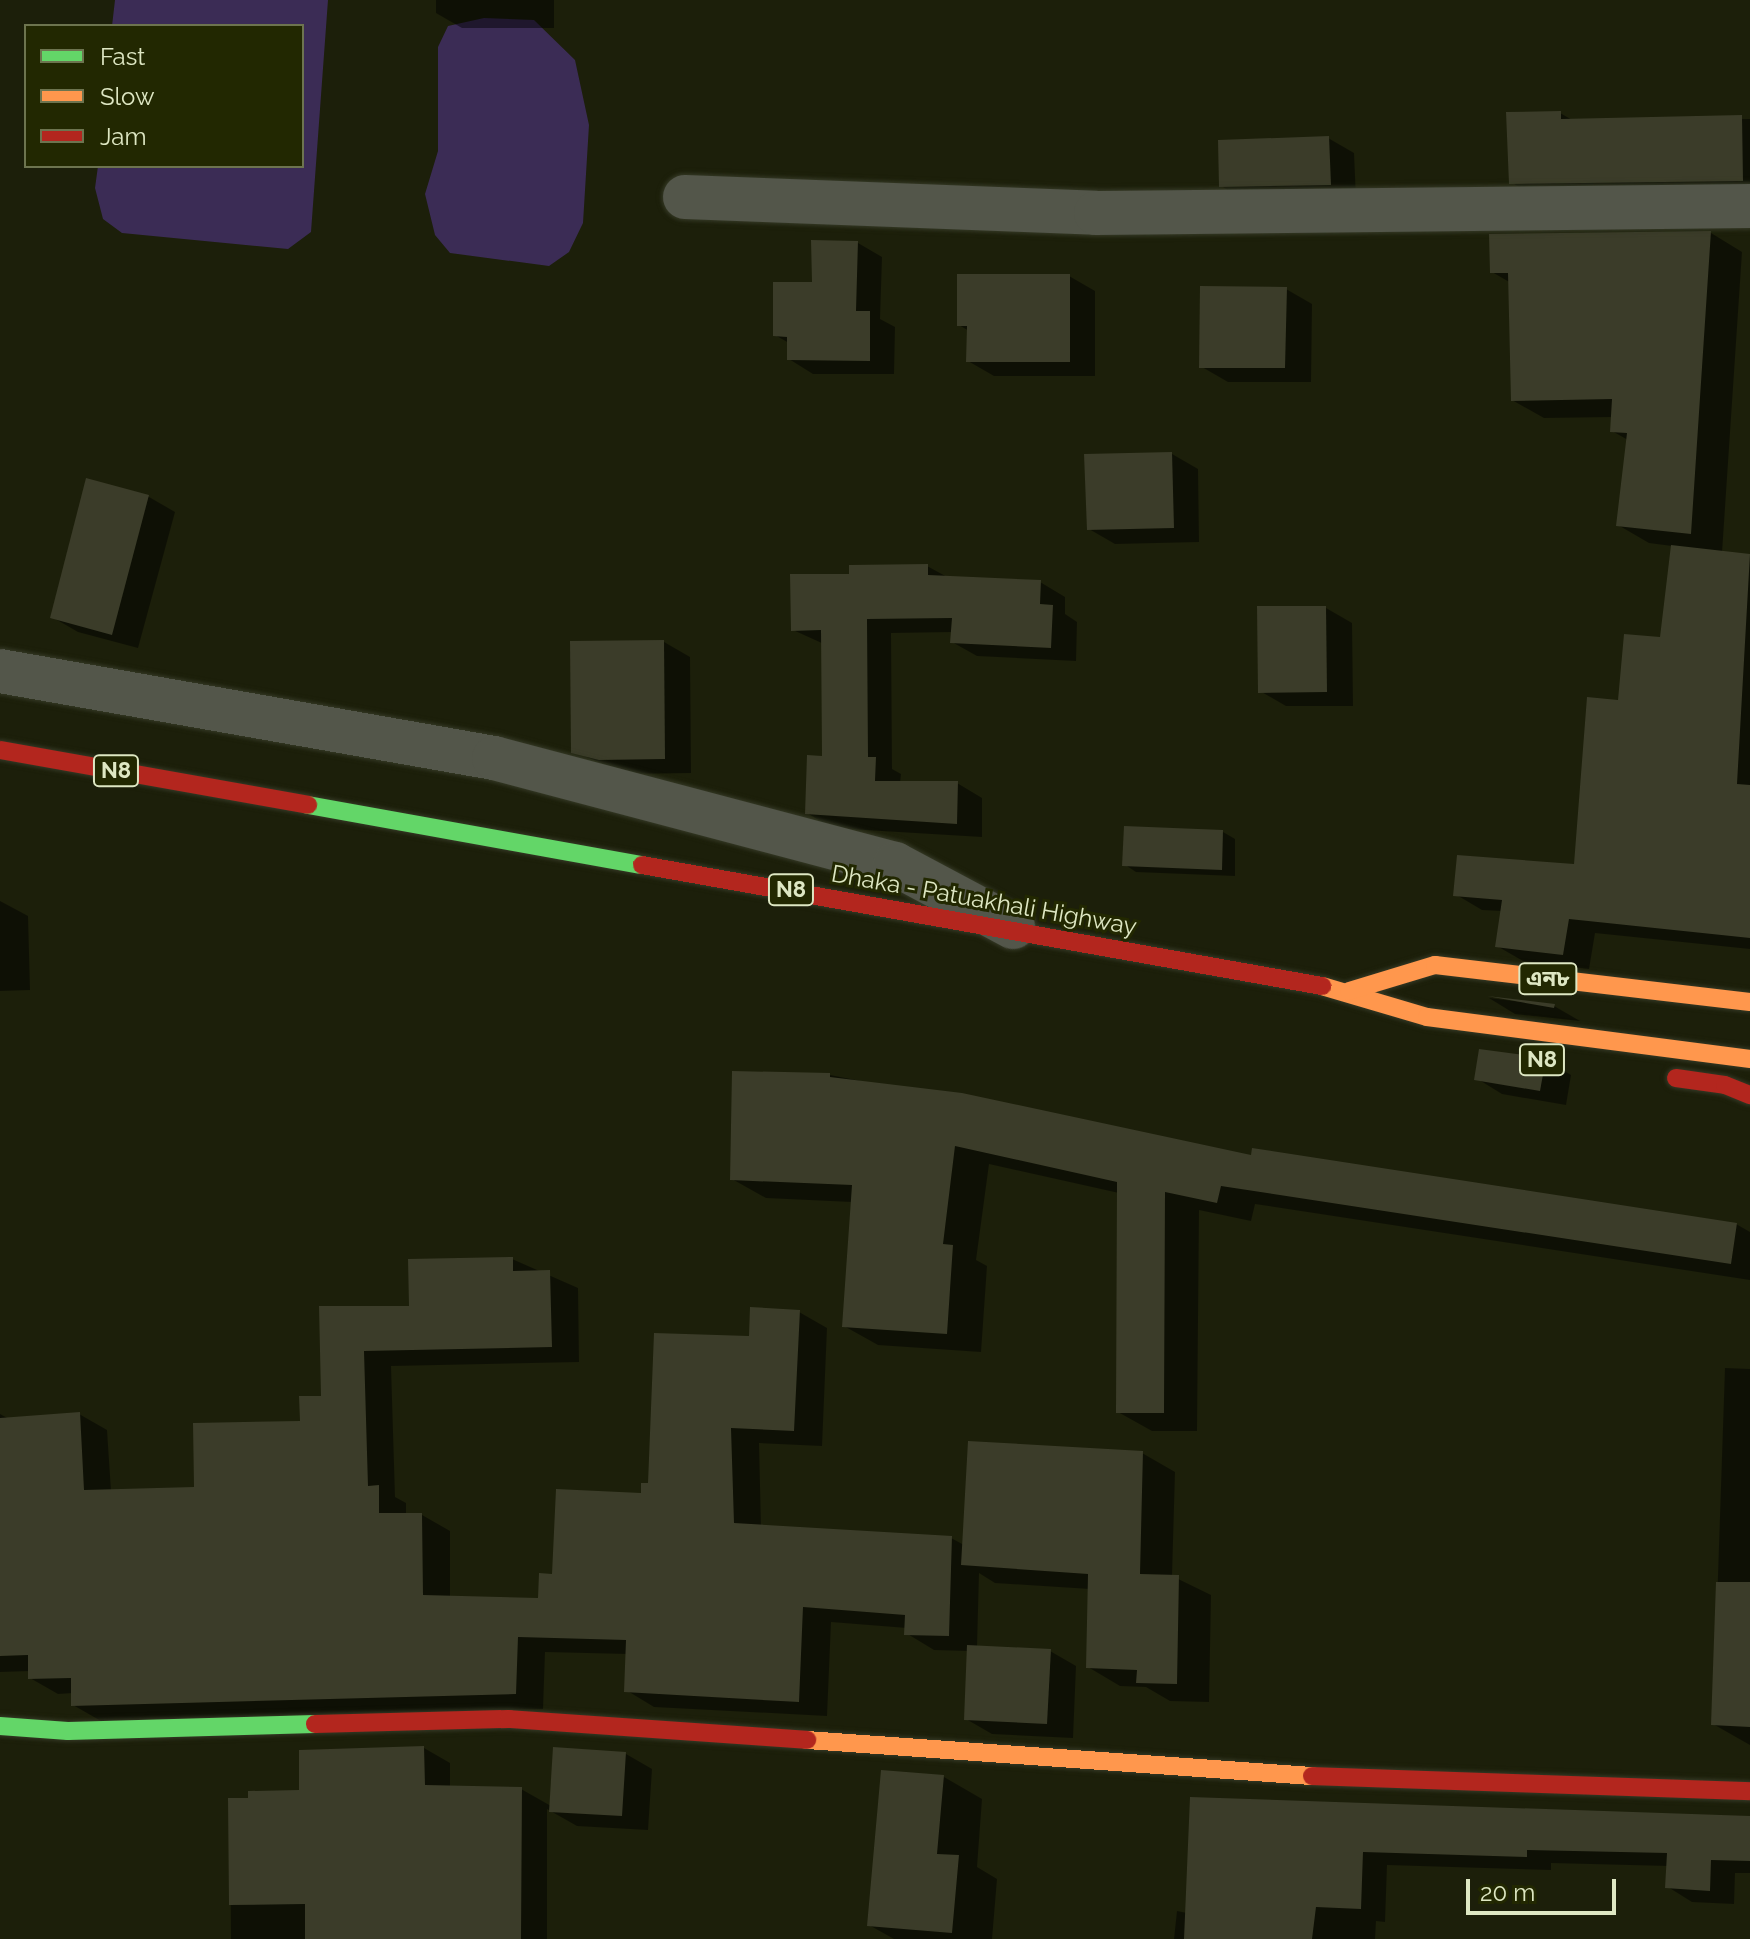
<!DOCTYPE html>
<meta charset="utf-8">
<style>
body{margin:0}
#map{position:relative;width:1750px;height:1939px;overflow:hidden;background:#1c1f0a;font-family:Raleway,"Noto Sans Bengali",sans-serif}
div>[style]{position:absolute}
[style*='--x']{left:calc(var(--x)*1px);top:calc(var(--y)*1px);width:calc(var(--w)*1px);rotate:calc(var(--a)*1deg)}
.water>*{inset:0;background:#3b2c55}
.shadow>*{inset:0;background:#0007}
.building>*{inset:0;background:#3b3c29}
.roads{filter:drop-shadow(0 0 2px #353926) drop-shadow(0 0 2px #353926)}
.street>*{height:44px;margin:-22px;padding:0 22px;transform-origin:22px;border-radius:22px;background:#53564a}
.fast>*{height:18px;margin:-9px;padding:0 9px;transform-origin:9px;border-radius:9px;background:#63d668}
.slow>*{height:18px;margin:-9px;padding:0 9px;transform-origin:9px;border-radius:9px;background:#ff974d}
.jam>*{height:18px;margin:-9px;padding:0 9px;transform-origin:9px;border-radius:9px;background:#b3261e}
span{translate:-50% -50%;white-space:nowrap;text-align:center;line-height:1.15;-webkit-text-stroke:6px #222801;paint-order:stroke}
.shield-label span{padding:2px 6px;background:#222801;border:2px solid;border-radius:6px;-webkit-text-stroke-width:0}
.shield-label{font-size:22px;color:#dee7c3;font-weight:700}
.street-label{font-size:24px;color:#dee7c3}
.legend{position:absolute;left:24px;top:24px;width:280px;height:144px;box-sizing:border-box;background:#222801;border:2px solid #6d744f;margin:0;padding:10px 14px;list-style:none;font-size:24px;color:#dee7c3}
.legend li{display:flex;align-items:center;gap:16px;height:40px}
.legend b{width:40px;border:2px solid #6d744f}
.scale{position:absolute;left:1466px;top:1879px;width:150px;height:36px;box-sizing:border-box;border:4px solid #dee7c3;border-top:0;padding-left:10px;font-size:24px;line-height:28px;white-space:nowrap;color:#dee7c3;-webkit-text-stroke:6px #222801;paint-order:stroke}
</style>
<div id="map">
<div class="water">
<i style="clip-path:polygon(115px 0,328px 0,311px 232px,288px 249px,122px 233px,103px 219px,95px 188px,98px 166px,302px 166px,302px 26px,112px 26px)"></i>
<i style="clip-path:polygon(484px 18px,534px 20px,575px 60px,589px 125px,583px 223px,569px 252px,549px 266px,450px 253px,435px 235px,425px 194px,438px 151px,438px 47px,448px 26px)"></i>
</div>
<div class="shadow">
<i style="clip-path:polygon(436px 0,554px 0,554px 28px,462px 28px,436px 13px)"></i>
<i style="clip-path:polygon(1560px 113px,1574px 121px,1750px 119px,1750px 195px,1537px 198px,1511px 182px)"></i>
<i style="clip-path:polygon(1328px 138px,1354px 153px,1356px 199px,1247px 201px,1221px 186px)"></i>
<i style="clip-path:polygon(1711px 233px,1742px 252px,1722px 553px,1750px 556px,1750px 949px,1595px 933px,1589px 969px,1523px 961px,1497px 946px,1502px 911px,1482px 910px,1455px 894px,1575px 866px,1620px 702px,1662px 640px,1672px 546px,1649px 543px,1618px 525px,1628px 440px,1612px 431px,1613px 417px,1544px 418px,1512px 400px,1511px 283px,1492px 272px)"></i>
<i style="clip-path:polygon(858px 243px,882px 257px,880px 319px,895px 327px,894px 374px,813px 374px,789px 359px,789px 343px,775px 335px)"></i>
<i style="clip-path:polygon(1069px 276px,1095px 291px,1095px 376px,994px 376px,968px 361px,969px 331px,959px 325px)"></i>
<i style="clip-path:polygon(1286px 289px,1312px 304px,1311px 382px,1228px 382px,1202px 367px)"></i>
<i style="clip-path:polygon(1172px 454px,1198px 469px,1199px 542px,1115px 544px,1089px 529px)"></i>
<i style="clip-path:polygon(88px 481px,149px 497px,175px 512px,138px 648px,78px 632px,52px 617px)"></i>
<i style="clip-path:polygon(927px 566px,949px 578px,1040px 582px,1065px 597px,1065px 614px,1077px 622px,1076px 661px,977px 656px,952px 642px,953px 632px,891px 633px,892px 769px,901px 774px,900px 783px,957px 783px,982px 798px,982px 837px,832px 828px,807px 813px,824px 758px,824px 644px,793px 630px,851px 576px)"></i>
<i style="clip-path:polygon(1326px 608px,1352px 623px,1353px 706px,1286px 706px,1260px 691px)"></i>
<i style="clip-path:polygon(664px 642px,690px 657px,691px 773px,627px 774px,573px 751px)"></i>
<i style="clip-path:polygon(1223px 832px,1235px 839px,1235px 876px,1136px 872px,1124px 864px)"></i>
<i style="clip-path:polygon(0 901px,28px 916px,30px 990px,0 991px)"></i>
<i style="clip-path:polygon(1489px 998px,1554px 1006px,1580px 1021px,1515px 1014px)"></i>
<i style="clip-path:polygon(1545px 1060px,1571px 1075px,1566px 1105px,1502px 1094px,1476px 1078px)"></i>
<i style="clip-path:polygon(830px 1075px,1253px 1158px,1736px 1224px,1750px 1232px,1750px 1280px,1255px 1204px,1251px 1221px,1199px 1210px,1197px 1431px,1152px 1431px,1118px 1412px,1119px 1193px,989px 1164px,976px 1260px,987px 1266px,981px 1352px,878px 1345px,844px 1326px,852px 1202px,766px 1198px,732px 1179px)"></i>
<i style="clip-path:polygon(512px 1259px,578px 1288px,579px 1362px,391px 1366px,395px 1497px,406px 1503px,406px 1515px,422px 1515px,450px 1531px,450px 1598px,540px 1600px,554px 1576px,643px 1495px,751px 1338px,799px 1312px,827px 1328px,822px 1446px,759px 1443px,761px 1527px,951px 1538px,964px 1545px,1142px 1453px,1175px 1472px,1172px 1576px,1211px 1595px,1209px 1702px,1170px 1701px,1146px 1687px,1120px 1686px,1088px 1667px,1090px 1589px,995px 1583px,979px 1573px,977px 1647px,1050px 1651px,1076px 1666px,1073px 1738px,992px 1734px,966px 1719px,969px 1651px,934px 1650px,906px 1633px,907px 1628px,831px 1622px,827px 1716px,654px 1707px,626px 1690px,628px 1654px,545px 1652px,543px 1709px,101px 1721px,73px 1705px,73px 1693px,58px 1694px,30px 1678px,30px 1671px,0 1672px,0 1414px,9px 1419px,79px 1414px,107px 1430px,111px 1491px,196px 1489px,302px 1423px,323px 1397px,321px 1308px,411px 1308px)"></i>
<i style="clip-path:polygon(1725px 1368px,1750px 1369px,1750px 1745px,1713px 1724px)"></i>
<i style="clip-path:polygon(424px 1748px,450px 1763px,450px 1788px,521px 1789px,551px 1806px,626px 1754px,652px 1769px,648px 1830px,577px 1826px,547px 1809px,547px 1939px,231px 1939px,230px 1800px,301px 1792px)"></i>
<i style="clip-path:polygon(944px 1777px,982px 1799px,977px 1867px,997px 1879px,992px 1939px,894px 1939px,869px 1925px)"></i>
<i style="clip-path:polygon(1192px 1799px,1750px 1818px,1750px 1873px,1735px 1873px,1734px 1904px,1692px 1902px,1668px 1887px,1669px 1866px,1551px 1863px,1551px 1870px,1387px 1865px,1385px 1922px,1376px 1921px,1375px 1939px,1174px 1939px,1177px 1911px,1187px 1913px)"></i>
</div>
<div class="building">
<i style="clip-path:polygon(1561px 111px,1561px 119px,1742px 115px,1743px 181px,1509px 184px,1506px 112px)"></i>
<i style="clip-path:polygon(1329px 136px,1331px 185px,1219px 187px,1218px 140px)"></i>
<i style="clip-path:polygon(1711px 231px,1691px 534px,1616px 526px,1627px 433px,1610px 432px,1612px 399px,1511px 401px,1508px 273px,1490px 273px,1489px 234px)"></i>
<i style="clip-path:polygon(811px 240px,858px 241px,856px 311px,870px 311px,870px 361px,787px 360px,787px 337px,773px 336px,773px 282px,812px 282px)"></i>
<i style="clip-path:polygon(957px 274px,1070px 274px,1070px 362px,966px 362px,967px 326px,957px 326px)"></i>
<i style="clip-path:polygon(1200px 286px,1287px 287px,1285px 368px,1199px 368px)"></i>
<i style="clip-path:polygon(1172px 452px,1174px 528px,1087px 530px,1084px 454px)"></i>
<i style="clip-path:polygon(86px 478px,149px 495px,112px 635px,50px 618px)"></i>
<i style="clip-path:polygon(1671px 545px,1750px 554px,1737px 784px,1750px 785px,1750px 938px,1569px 919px,1563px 955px,1495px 947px,1502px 900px,1453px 896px,1457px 855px,1574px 864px,1587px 697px,1618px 700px,1624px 634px,1660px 637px)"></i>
<i style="clip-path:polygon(928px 564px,928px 575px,1041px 580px,1040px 604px,1053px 605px,1051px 648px,950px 643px,952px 618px,867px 619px,868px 757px,876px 757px,875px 781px,958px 781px,957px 824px,805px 814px,807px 755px,822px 756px,821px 630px,791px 631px,790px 574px,849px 574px,849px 565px)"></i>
<i style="clip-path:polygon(1257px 606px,1326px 606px,1327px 692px,1258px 693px)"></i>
<i style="clip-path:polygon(664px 640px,665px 759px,599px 760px,571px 753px,570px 641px)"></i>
<i style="clip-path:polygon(1124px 826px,1223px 830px,1222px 870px,1122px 866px)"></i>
<i style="clip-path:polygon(1487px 996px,1555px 1004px,1554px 1008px)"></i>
<i style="clip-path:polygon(1479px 1049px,1546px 1058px,1540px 1091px,1474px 1080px)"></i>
<i style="clip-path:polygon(732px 1071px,830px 1073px,830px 1077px,962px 1093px,1251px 1155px,1252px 1148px,1737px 1223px,1731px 1264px,1221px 1186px,1217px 1203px,1165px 1192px,1164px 1413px,1116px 1413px,1117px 1182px,955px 1146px,943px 1244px,953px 1245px,947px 1334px,842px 1327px,852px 1185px,730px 1180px)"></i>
<i style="clip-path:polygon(513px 1257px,513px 1271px,550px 1270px,552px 1347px,364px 1351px,368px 1486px,379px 1485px,379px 1513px,422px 1513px,423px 1595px,538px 1598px,539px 1573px,552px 1574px,556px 1489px,641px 1493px,641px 1483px,648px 1483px,654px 1333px,749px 1336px,750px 1307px,800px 1310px,794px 1431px,731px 1428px,734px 1523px,952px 1536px,949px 1636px,904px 1635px,905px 1615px,803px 1607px,799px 1702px,624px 1692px,626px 1640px,518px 1637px,516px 1694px,71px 1706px,71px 1678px,28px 1679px,28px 1655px,0 1656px,0 1418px,80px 1412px,84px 1490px,194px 1487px,193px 1423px,300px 1421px,299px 1396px,321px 1396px,319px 1306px,409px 1306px,408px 1259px)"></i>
<i style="clip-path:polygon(968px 1441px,1143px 1451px,1140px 1574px,1179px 1575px,1177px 1684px,1136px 1683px,1137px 1670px,1086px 1668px,1088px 1574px,961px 1565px)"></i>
<i style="clip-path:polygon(1716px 1582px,1750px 1582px,1750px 1727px,1711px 1725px)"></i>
<i style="clip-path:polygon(967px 1645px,1051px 1649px,1047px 1724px,964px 1720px)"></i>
<i style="clip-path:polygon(424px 1746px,425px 1785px,522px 1787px,521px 1939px,305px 1939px,305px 1904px,229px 1905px,228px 1798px,248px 1798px,248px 1791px,299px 1790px,299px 1750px)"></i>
<i style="clip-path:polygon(553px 1747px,626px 1752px,622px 1816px,549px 1812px)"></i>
<i style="clip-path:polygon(881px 1770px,944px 1775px,937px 1854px,959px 1855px,952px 1933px,867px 1926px)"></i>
<i style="clip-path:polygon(1190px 1797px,1750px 1816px,1750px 1861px,1711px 1860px,1710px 1891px,1665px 1888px,1667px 1853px,1527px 1850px,1527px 1857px,1363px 1852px,1361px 1909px,1316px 1907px,1312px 1939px,1184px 1939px)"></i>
</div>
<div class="roads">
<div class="street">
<i style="--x:685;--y:197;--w:411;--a:2.2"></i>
<i style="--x:1096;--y:213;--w:654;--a:-0.61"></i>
<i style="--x:0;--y:671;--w:502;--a:9.99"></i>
<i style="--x:494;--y:758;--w:415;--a:14.8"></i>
<i style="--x:895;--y:864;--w:134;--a:28.1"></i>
</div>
<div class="fast">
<i style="--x:308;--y:805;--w:339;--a:10.2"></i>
<i style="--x:0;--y:1726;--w:68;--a:4.2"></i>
<i style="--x:68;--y:1731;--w:247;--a:-1.6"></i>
</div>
<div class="slow">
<i style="--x:1322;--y:986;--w:109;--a:16.4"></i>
<i style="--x:1427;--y:1017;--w:326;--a:7.4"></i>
<i style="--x:1349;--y:991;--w:90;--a:-16.8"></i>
<i style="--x:1435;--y:965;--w:317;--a:6.7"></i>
<i style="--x:807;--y:1740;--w:506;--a:4.08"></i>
</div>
<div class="jam">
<i style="--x:0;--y:750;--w:313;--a:10.1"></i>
<i style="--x:642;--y:865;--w:691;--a:10.09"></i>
<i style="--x:1676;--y:1078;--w:49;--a:8.1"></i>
<i style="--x:1725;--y:1085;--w:27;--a:22"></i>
<i style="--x:315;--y:1724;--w:194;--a:-1.5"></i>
<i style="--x:509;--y:1719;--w:299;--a:4"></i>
<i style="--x:1312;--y:1776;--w:438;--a:2"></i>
</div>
</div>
<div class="shield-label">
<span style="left:116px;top:771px">N8</span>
<span style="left:791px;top:890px">N8</span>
<span style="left:1548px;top:979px">এন৮</span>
<span style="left:1542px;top:1060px">N8</span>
</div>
<div class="street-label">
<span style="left:984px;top:900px;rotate:10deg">Dhaka - Patuakhali Highway</span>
</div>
<ul class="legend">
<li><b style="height:10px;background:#63d668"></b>Fast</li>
<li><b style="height:10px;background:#ff974d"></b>Slow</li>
<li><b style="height:10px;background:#b3261e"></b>Jam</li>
</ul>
<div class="scale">20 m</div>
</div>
